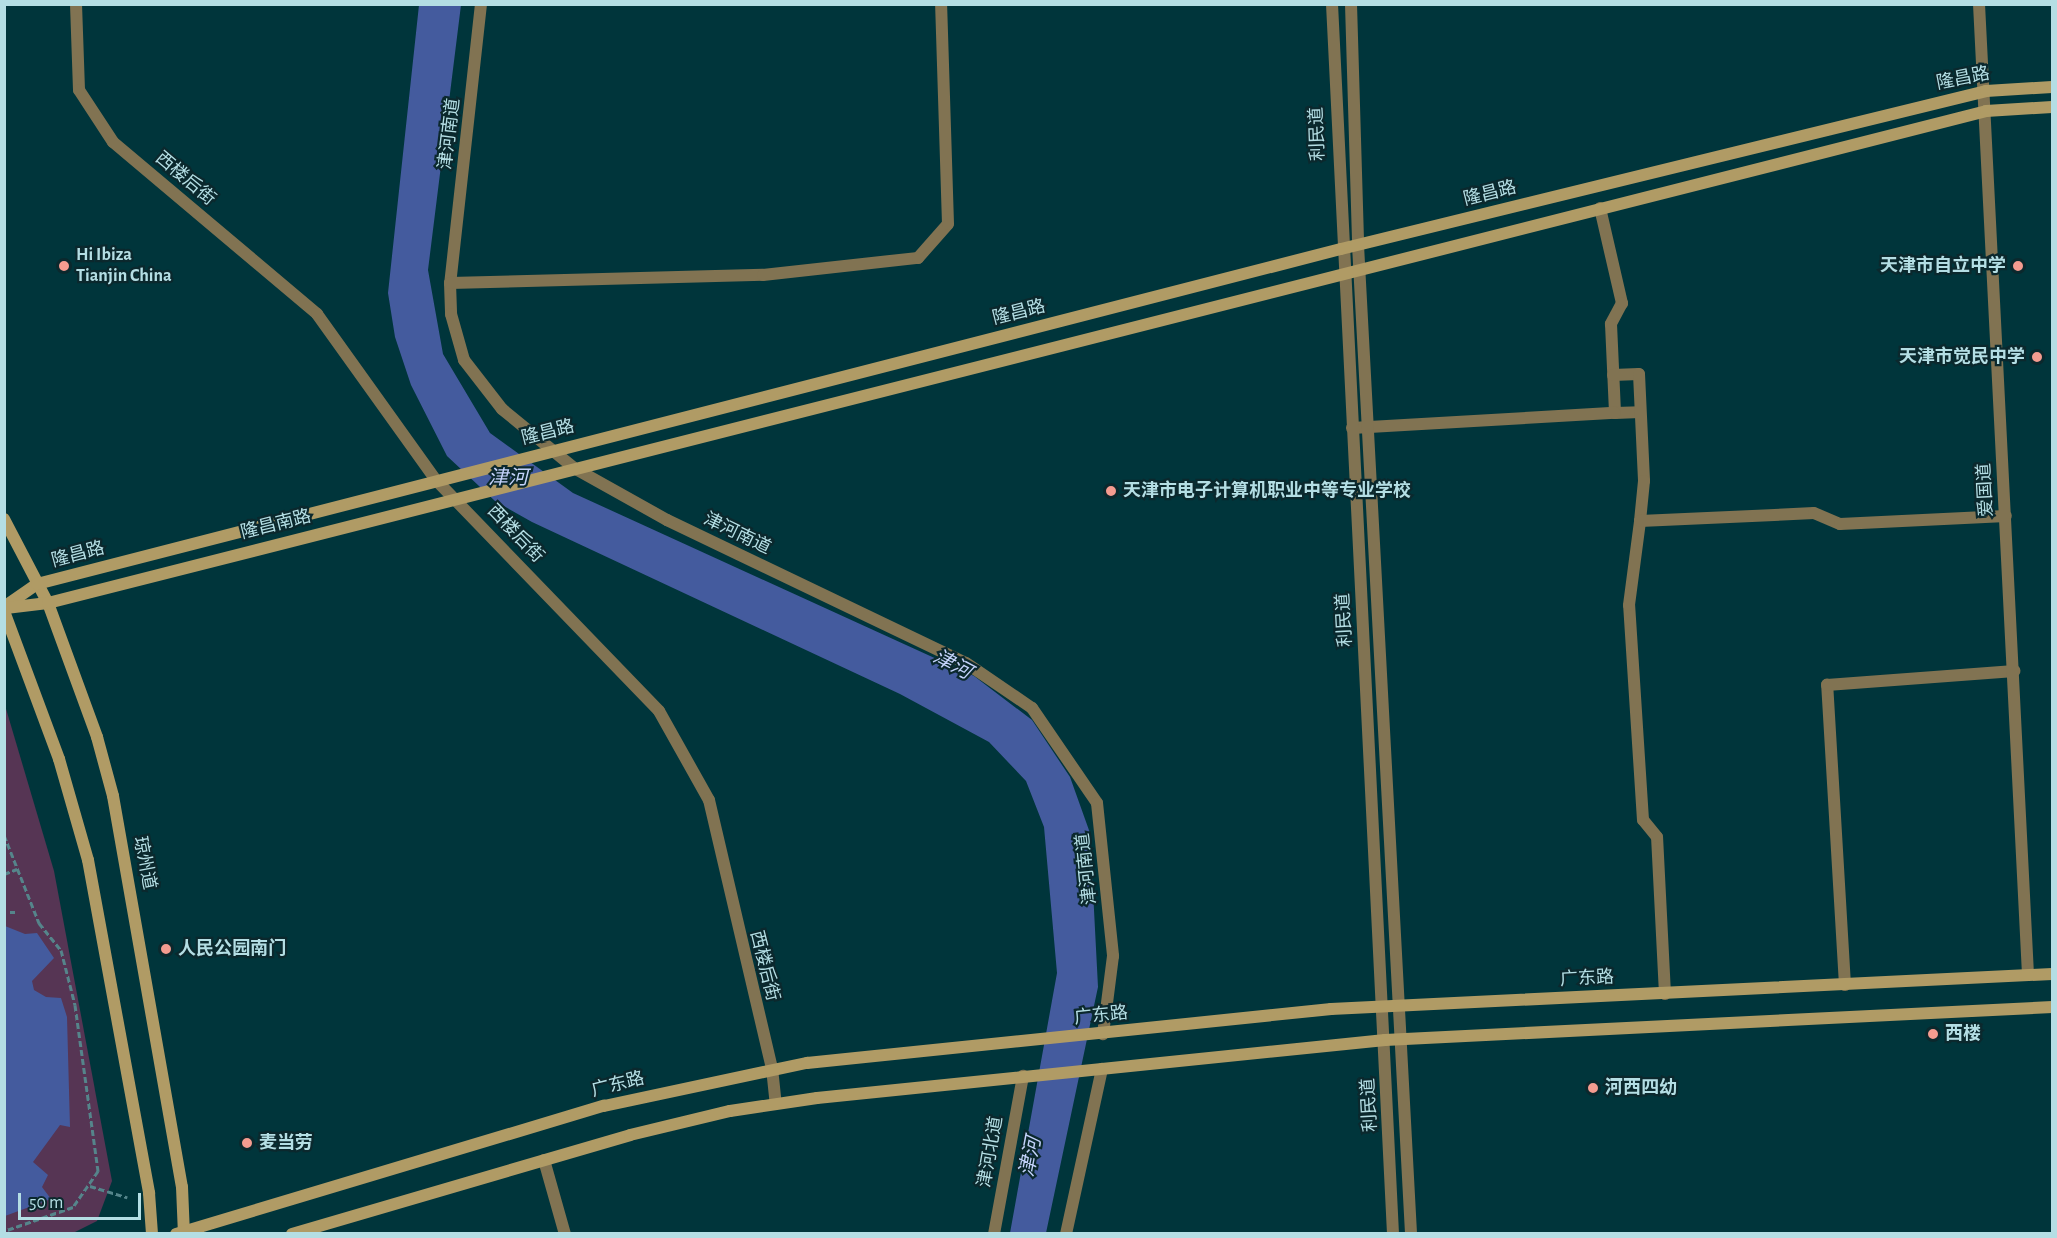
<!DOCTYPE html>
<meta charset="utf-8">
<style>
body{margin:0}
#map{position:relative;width:2057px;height:1238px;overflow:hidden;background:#00353b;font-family:"Alegreya Sans","Noto Sans SC",sans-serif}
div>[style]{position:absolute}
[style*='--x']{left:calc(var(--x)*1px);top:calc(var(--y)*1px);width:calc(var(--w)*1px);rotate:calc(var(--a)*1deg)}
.green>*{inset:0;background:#563554}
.water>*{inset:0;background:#445b9e}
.path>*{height:3px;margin-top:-1.5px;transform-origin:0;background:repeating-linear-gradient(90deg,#55858b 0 6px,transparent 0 9px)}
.minor>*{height:12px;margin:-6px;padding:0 6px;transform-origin:6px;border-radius:6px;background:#817352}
.tertiary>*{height:12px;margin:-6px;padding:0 6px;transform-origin:6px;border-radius:6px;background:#817352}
.secondary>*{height:12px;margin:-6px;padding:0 6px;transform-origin:6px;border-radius:6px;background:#b09b65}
.dots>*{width:16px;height:16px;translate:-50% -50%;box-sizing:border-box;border:3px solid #0b282d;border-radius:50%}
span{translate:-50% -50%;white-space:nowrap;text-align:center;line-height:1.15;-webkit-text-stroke:4.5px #0b282d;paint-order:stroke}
.street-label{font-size:18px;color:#b4dee4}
.poi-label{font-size:18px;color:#b4dee4;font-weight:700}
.left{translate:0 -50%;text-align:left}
.right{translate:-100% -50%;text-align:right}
.water-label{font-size:20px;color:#c4d3fb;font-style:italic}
.frame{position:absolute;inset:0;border:6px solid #b4dee4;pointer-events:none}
.scale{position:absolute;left:18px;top:1193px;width:123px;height:27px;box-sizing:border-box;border:3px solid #b4dee4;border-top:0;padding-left:8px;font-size:18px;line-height:21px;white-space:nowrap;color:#b4dee4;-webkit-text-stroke:4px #0b282d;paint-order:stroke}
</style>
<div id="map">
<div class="green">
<i style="clip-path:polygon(4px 702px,54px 871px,112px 1181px,97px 1221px,73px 1233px,5px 1233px)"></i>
</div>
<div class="water">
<i style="clip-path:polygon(419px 5px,461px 5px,428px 270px,443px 354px,490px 433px,573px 493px,974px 676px,1032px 720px,1070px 777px,1090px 833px,1098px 987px,1046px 1233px,1010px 1233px,1057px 973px,1044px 827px,1026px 781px,989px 742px,900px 694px,532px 522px,495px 501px,447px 456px,411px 385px,395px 337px,388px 293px)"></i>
<i style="clip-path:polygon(5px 926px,25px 934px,37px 933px,54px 958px,32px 981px,34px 990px,46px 997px,61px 998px,67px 1017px,70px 1127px,60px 1125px,33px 1162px,48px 1175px,42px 1187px,51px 1199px,5px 1216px)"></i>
</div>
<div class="path">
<i style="--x:4;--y:835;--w:95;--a:68.3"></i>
<i style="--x:39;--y:923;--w:35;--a:51"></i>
<i style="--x:61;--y:950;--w:57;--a:75.7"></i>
<i style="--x:75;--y:1005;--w:168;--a:82.1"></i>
<i style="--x:98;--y:1171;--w:44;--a:124.8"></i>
<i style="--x:73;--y:1207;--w:73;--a:160.8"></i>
<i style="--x:4;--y:874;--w:14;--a:-21"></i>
<i style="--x:10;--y:912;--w:5;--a:0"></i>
<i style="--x:90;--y:1186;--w:39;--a:17"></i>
</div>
<div class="minor">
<i style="--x:481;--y:4;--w:281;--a:96.3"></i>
<i style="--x:450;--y:283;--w:31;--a:88"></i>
<i style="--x:451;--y:314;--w:48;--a:74.2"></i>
<i style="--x:464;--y:360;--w:62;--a:52.2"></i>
<i style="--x:502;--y:409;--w:93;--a:39.3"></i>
<i style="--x:574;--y:468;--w:107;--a:29.2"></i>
<i style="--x:667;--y:520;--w:331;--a:25.6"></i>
<i style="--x:966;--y:663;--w:80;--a:34.3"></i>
<i style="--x:1032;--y:708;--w:115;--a:55.6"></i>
<i style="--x:1097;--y:803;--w:154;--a:84"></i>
<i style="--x:1113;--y:956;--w:79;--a:97.3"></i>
<i style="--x:1600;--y:208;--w:98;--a:77"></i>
<i style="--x:1622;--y:303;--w:24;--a:118"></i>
<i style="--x:1611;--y:324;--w:89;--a:87.4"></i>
<i style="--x:1615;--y:413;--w:25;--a:-2"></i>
<i style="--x:450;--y:283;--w:313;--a:-1.5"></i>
<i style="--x:763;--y:275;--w:156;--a:-6.3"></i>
<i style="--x:918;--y:258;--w:45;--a:-48.6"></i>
<i style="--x:948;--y:224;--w:220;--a:-91.8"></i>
<i style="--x:1613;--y:375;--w:26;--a:-2"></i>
<i style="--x:1639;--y:374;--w:107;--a:87.3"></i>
<i style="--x:1644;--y:481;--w:40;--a:95.7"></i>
<i style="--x:1352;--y:428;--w:263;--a:-3.3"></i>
<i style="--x:1845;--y:985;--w:301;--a:-93.4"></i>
<i style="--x:1827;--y:685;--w:188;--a:-4.3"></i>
<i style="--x:1665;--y:994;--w:157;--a:-92.9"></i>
<i style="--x:1657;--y:837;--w:22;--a:-129"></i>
<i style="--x:1643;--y:820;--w:215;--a:-93.7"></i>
<i style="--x:1629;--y:605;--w:85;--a:-82.5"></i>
<i style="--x:1640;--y:521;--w:174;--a:-2.6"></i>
<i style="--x:1814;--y:513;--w:28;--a:23"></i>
<i style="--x:1840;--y:524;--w:166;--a:-2.8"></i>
<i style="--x:544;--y:1160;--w:77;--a:74.2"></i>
<i style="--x:994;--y:1234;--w:161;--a:-79.6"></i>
<i style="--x:1066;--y:1234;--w:169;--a:-77.7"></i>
</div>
<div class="tertiary">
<i style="--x:76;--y:4;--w:86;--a:88"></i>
<i style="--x:79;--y:90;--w:62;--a:56.8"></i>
<i style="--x:113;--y:142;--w:267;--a:40.1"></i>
<i style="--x:317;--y:314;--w:204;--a:54.4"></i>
<i style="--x:436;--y:480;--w:321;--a:46"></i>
<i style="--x:659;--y:711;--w:102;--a:60.7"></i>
<i style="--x:709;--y:800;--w:275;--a:76.8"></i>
<i style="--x:772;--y:1068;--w:36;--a:84"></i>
<i style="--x:1332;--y:4;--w:1232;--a:87.16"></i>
<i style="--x:1351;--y:4;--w:241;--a:88.3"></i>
<i style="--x:1358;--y:245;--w:990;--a:86.93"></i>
<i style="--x:1979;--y:4;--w:971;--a:87.11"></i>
</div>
<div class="secondary">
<i style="--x:4;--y:519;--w:95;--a:62.4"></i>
<i style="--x:48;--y:603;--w:143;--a:69.9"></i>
<i style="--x:97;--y:737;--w:61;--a:74.8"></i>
<i style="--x:113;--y:796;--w:397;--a:80"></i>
<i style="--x:182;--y:1187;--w:47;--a:87.6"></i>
<i style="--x:4;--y:607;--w:40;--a:-34.9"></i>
<i style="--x:37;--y:584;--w:1346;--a:-14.41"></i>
<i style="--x:1341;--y:249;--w:664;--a:-13.76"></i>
<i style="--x:1986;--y:91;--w:66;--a:-3.5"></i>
<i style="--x:6;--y:608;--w:42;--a:-6.8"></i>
<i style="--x:48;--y:603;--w:1999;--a:-14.24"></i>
<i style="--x:1986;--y:111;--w:66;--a:-3.5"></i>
<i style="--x:4;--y:611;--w:158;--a:69.6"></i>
<i style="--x:59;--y:759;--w:105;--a:74"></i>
<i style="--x:88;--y:860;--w:339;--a:79.6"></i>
<i style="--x:149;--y:1193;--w:41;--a:85.8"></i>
<i style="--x:176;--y:1234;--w:447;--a:-16.7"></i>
<i style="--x:604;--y:1106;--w:208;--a:-12"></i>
<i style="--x:807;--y:1063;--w:527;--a:-5.88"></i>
<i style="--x:1331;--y:1009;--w:722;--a:-2.78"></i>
<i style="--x:292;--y:1234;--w:352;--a:-16.3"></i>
<i style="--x:630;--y:1135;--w:103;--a:-13.5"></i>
<i style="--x:730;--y:1111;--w:88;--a:-8.5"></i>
<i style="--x:817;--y:1098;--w:571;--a:-5.83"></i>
<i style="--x:1385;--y:1040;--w:668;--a:-2.83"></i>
</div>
<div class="dots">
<i style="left:64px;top:266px;background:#f59c90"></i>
<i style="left:2018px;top:266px;background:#f59c90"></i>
<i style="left:2037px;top:357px;background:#f59c90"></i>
<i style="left:1111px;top:491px;background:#f59c90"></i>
<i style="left:166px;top:949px;background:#f59c90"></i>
<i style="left:1933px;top:1034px;background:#f59c90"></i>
<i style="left:1593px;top:1088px;background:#f59c90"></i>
<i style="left:247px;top:1143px;background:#f59c90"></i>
</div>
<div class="street-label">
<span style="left:1963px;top:79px;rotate:-11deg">隆昌路</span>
<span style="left:450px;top:134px;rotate:-83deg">津河南道</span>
<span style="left:1318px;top:134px;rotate:-92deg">利民道</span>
<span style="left:185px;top:179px;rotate:40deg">西楼后街</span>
<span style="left:1490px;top:194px;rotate:-14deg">隆昌路</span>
<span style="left:1019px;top:313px;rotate:-14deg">隆昌路</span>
<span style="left:548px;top:433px;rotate:-14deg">隆昌路</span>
<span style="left:1986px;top:490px;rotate:-93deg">爱国道</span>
<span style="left:276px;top:525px;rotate:-14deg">隆昌南路</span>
<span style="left:515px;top:534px;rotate:46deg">西楼后街</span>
<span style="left:737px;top:534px;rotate:26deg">津河南道</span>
<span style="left:78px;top:555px;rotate:-15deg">隆昌路</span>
<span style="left:1345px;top:620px;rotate:-93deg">利民道</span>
<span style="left:144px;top:863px;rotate:79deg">琼州道</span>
<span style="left:1087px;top:869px;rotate:-96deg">津河南道</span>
<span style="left:764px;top:966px;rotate:76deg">西楼后街</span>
<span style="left:1587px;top:979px;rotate:-3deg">广东路</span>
<span style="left:1101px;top:1016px;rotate:-6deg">广东路</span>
<span style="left:618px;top:1085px;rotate:-14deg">广东路</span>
<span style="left:1370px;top:1105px;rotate:-93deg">利民道</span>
<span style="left:991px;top:1152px;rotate:-80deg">津河北道</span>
</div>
<div class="poi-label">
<span class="left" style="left:76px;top:266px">Hi Ibiza<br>Tianjin China</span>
<span class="right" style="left:2006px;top:266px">天津市自立中学</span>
<span class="right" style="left:2025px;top:357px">天津市觉民中学</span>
<span class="left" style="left:1123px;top:491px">天津市电子计算机职业中等专业学校</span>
<span class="left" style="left:178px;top:949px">人民公园南门</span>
<span class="left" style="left:1945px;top:1034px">西楼</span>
<span class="left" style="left:1605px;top:1088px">河西四幼</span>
<span class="left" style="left:259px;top:1143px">麦当劳</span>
</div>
<div class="water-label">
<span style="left:508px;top:478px">津河</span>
<span style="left:952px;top:665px;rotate:28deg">津河</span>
<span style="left:1031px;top:1157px;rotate:-79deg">津河</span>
</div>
<div class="frame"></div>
<div class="scale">50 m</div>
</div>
